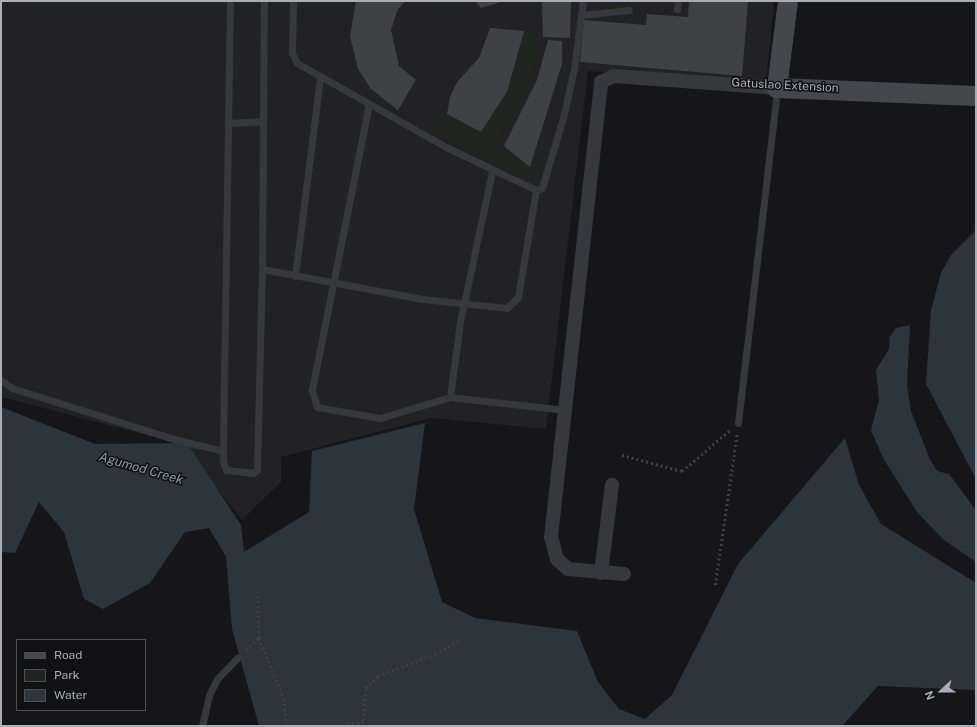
<!DOCTYPE html>
<style>
body{margin:0}
#map{position:relative;width:977px;height:727px;overflow:hidden;background:#161618;font-family:"Public Sans",sans-serif}
div>[style]{position:absolute}
[style*='--x']{left:calc(var(--x)*1px);top:calc(var(--y)*1px);width:calc(var(--w)*1px);rotate:calc(var(--a)*1deg)}
.built>*{inset:0;background:#222225}
.green>*{inset:0;background:#1e261f}
.water>*{inset:0;background:#2c353c}
.building>*{inset:0;background:#404145}
.path>*{height:2.5px;margin-top:-1.25px;transform-origin:0;background:repeating-linear-gradient(90deg,#3d3f44 0 2px,transparent 0 5px)}
.lane>*{height:7px;margin:-3.5px;padding:0 3.5px;transform-origin:3.5px;border-radius:3.5px;background:#37383d}
.street>*{height:14px;margin:-7px;padding:0 7px;transform-origin:7px;border-radius:7px;background:#37383d}
.secondary>*{height:20px;margin:-10px;padding:0 10px;transform-origin:10px;border-radius:10px;background:#45474d}
span{translate:-50% -50%;white-space:nowrap;text-align:center;line-height:1.15;-webkit-text-stroke:3px #111113;paint-order:stroke}
.street-label{font-size:12px;color:#a8adb8}
.water-label{font-size:13px;color:#7f9bb3;font-style:italic}
.frame{position:absolute;inset:0;border:2px solid #a8adb8;pointer-events:none}
.legend{position:absolute;left:16px;top:639px;width:130px;height:72px;box-sizing:border-box;background:#111113;border:1px solid #4d4f55;margin:0;padding:5px 7px;list-style:none;font-size:12px;color:#a8adb8}
.legend li{display:flex;align-items:center;gap:8px;height:20px}
.legend b{width:20px;border:1px solid #4d4f55}
.north{position:absolute;left:921px;top:671px;width:40px;height:40px;-webkit-text-stroke:3px #111113;paint-order:stroke;rotate:249deg;font-size:11px;font-weight:700;line-height:16px;text-align:center;color:#a8adb8}
.north::after{content:'';display:block;margin:auto;width:14px;height:18px;background:#a8adb8;clip-path:polygon(50% 0,100% 100%,50% 72%,0 100%)}
</style>
<div id="map">
<div class="built">
<i style="clip-path:polygon(1px 1px,774px 1px,766px 82px,588px 71px,546px 429px,431px 418px,281px 457px,281px 482px,242px 520px,181px 444px,1px 397px)"></i>
</div>
<div class="green">
<i style="clip-path:polygon(524px 31px,539px 35px,535px 65px,520px 102px,495px 146px,534px 171px,527px 181px,432px 127px,447px 114px,481px 132px,507px 92px)"></i>
</div>
<div class="water">
<i style="clip-path:polygon(976px 230px,976px 479px,926px 384px,931px 310px,941px 273px,951px 255px)"></i>
<i style="clip-path:polygon(910px 325px,907px 384px,911px 411px,930px 460px,937px 471px,949px 474px,976px 510px,976px 562px,944px 540px,917px 512px,883px 458px,871px 430px,879px 400px,876px 370px,889px 349px,890px 336px,896px 328px)"></i>
<i style="clip-path:polygon(1px 407px,95px 444px,187px 443px,241px 525px,244px 552px,309px 512px,312px 451px,425px 423px,414px 509px,442px 602px,475px 618px,577px 631px,598px 682px,619px 709px,645px 719px,672px 695px,738px 564px,845px 438px,859px 485px,881px 524px,976px 583px,976px 690px,878px 686px,842px 726px,259px 726px,232px 629px,226px 557px,209px 528px,185px 532px,150px 583px,103px 609px,84px 599px,64px 532px,39px 502px,15px 553px,1px 552px)"></i>
</div>
<div class="building">
<i style="clip-path:polygon(356px 1px,406px 1px,398px 9px,391px 30px,399px 66px,416px 80px,398px 110px,371px 89px,358px 69px,350px 36px)"></i>
<i style="clip-path:polygon(475px 1px,504px 1px,481px 8px)"></i>
<i style="clip-path:polygon(542px 1px,571px 1px,570px 38px,543px 37px)"></i>
<i style="clip-path:polygon(689px 1px,748px 1px,742px 76px,580px 62px,584px 20px,646px 25px,647px 14px,688px 17px)"></i>
<i style="clip-path:polygon(490px 28px,524px 31px,507px 92px,481px 132px,447px 114px,450px 97px,457px 82px,479px 58px)"></i>
<i style="clip-path:polygon(548px 40px,562px 41px,562px 64px,530px 167px,504px 146px,537px 80px)"></i>
</div>
<div class="path">
<i style="--x:622;--y:455;--w:62;--a:14.9"></i>
<i style="--x:682;--y:471;--w:63;--a:-40.5"></i>
<i style="--x:715;--y:585;--w:153;--a:-81.7"></i>
<i style="--x:258;--y:591;--w:47;--a:88.8"></i>
<i style="--x:259;--y:638;--w:66;--a:67.7"></i>
<i style="--x:284;--y:699;--w:27;--a:84"></i>
<i style="--x:246;--y:650;--w:18;--a:-43"></i>
<i style="--x:342;--y:726;--w:22;--a:-13"></i>
<i style="--x:363;--y:721;--w:33;--a:-85"></i>
<i style="--x:366;--y:688;--w:17;--a:-45"></i>
<i style="--x:378;--y:676;--w:61;--a:-21.1"></i>
<i style="--x:435;--y:654;--w:30;--a:-30"></i>
</div>
<div class="lane">
<i style="--x:230;--y:1;--w:460;--a:90.9"></i>
<i style="--x:223;--y:461;--w:9;--a:72"></i>
<i style="--x:226;--y:470;--w:27;--a:6"></i>
<i style="--x:253;--y:473;--w:5;--a:-37"></i>
<i style="--x:257;--y:470;--w:201;--a:-88.6"></i>
<i style="--x:262;--y:269;--w:268;--a:-89.6"></i>
<i style="--x:293;--y:1;--w:52;--a:91.1"></i>
<i style="--x:292;--y:53;--w:11;--a:63"></i>
<i style="--x:297;--y:63;--w:173;--a:29.4"></i>
<i style="--x:448;--y:148;--w:98;--a:25.5"></i>
<i style="--x:536;--y:190;--w:6;--a:-18"></i>
<i style="--x:542;--y:188;--w:77;--a:-73.4"></i>
<i style="--x:564;--y:114;--w:46;--a:-77.5"></i>
<i style="--x:574;--y:69;--w:69;--a:-82.5"></i>
<i style="--x:677;--y:9;--w:8;--a:-83"></i>
<i style="--x:581;--y:15;--w:48;--a:-5.9"></i>
<i style="--x:369;--y:104;--w:292;--a:101.3"></i>
<i style="--x:312;--y:390;--w:18;--a:74"></i>
<i style="--x:317;--y:407;--w:64;--a:9.9"></i>
<i style="--x:380;--y:418;--w:73;--a:-16.7"></i>
<i style="--x:450;--y:397;--w:117;--a:6.4"></i>
<i style="--x:228;--y:123;--w:35;--a:-3"></i>
<i style="--x:262;--y:269;--w:163;--a:10.6"></i>
<i style="--x:422;--y:299;--w:85;--a:6"></i>
<i style="--x:507;--y:308;--w:16;--a:-45"></i>
<i style="--x:518;--y:297;--w:109;--a:-80.5"></i>
<i style="--x:295;--y:276;--w:201;--a:-82.8"></i>
<i style="--x:1;--y:380;--w:14;--a:36"></i>
<i style="--x:12;--y:388;--w:170;--a:17.5"></i>
<i style="--x:174;--y:439;--w:50;--a:13.8"></i>
<i style="--x:450;--y:397;--w:76;--a:-82.4"></i>
<i style="--x:460;--y:322;--w:154;--a:-78"></i>
<i style="--x:738;--y:423;--w:335;--a:-83.3"></i>
<i style="--x:202;--y:726;--w:32;--a:-77"></i>
<i style="--x:209;--y:695;--w:18;--a:-63"></i>
<i style="--x:217;--y:679;--w:30;--a:-46"></i>
</div>
<div class="street">
<i style="--x:601;--y:573;--w:89;--a:-82.9"></i>
<i style="--x:624;--y:574;--w:56;--a:-174.9"></i>
<i style="--x:568;--y:569;--w:15;--a:-138"></i>
<i style="--x:557;--y:559;--w:23;--a:-105"></i>
<i style="--x:551;--y:537;--w:458;--a:-83.7"></i>
<i style="--x:601;--y:82;--w:14;--a:-25"></i>
<i style="--x:614;--y:76;--w:163;--a:4.2"></i>
</div>
<div class="secondary">
<i style="--x:788;--y:1;--w:88;--a:97.2"></i>
<i style="--x:777;--y:88;--w:199;--a:2.3"></i>
</div>
<div class="street-label">
<span style="left:785px;top:86px;rotate:3deg">Gatuslao Extension</span>
</div>
<div class="water-label">
<span style="left:141px;top:469px;rotate:16deg">Agumod Creek</span>
</div>
<div class="frame"></div>
<ul class="legend">
<li><b style="height:5px;background:#45474d"></b>Road</li>
<li><b style="height:11px;background:#1e261f"></b>Park</li>
<li><b style="height:11px;background:#2c353c"></b>Water</li>
</ul>
<div class="north">N</div>
</div>
